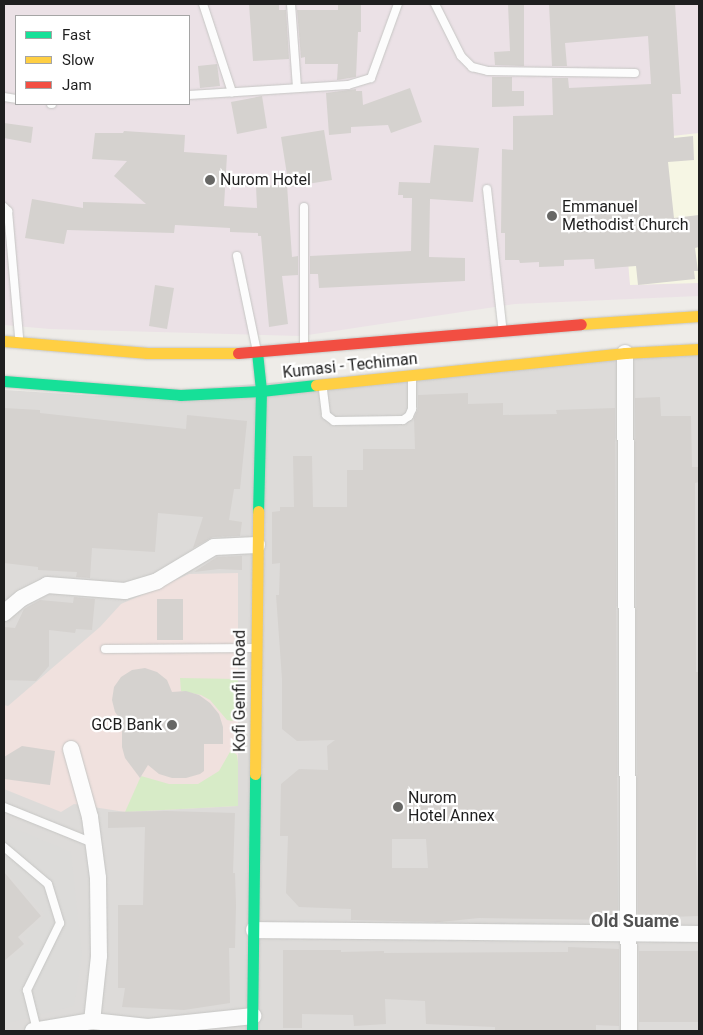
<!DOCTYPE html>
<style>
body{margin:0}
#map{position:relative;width:703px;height:1035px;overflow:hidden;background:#eeece8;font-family:Roboto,sans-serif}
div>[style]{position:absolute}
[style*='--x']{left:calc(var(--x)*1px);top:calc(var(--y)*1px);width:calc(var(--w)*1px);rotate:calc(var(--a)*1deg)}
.residential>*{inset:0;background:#dddbd9}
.commercial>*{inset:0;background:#f0e1de}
.industrial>*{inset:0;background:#ebe1e6}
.education>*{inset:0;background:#f6f6e4}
.religious>*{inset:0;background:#dcdbd9}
.grass>*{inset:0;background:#d7ebc7}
.building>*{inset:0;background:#d5d2cf}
.roads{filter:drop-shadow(0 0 1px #c6c6c4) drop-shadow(0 0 1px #c6c6c4)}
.lane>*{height:8px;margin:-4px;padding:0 4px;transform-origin:4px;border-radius:4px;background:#fcfcfc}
.street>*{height:16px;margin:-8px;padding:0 8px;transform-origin:8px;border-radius:8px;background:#fcfcfc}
.fast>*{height:11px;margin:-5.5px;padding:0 5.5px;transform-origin:5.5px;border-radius:5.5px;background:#16e098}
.slow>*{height:11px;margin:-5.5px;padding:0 5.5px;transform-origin:5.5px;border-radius:5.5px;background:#ffcf43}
.jam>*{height:11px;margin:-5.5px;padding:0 5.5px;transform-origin:5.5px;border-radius:5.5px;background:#f24e42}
.dots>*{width:14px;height:14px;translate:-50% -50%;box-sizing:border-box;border:2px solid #fff;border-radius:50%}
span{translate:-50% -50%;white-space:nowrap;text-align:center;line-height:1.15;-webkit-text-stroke:4.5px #fff;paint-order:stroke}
.poi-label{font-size:16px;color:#1f1f1f}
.left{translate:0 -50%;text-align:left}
.right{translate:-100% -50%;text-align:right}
.street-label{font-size:16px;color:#1f1f1f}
.neighbourhood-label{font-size:18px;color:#525252;font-weight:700}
.frame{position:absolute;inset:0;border:5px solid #1f1f1f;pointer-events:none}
.legend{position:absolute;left:15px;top:15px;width:175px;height:90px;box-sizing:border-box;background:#fff;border:1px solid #a5a5a5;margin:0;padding:6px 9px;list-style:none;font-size:15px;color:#1f1f1f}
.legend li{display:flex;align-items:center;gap:10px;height:25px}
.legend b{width:25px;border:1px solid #a5a5a5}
</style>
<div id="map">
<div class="residential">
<i style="clip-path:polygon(699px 350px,699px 1031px,4px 1031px,4px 390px,98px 396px)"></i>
</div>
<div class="commercial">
<i style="clip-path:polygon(238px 573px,238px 806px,125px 812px,74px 804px,61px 812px,4px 789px,4px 705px,8px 706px,100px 627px,121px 604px,189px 574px)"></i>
</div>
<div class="industrial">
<i style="clip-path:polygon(evenodd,4px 4px,699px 4px,699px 296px,515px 304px,301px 336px,50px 329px,4px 325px,4px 4px,16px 16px,189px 16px,189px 104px,16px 104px,16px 16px)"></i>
</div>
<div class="education">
<i style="clip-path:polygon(699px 133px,699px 283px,630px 285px,618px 142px)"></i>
</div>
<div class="religious">
<i style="clip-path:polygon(4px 824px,71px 852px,82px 955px,74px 1006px,4px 1024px,4px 963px,29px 943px,23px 936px,45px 915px,4px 869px)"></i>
</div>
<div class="grass">
<i style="clip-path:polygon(180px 678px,238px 679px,237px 718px,232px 721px,227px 720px,210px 700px,201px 695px,181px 691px)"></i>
<i style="clip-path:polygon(231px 750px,237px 755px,238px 762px,238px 806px,125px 812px,141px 776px,169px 784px,198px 784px,219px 771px)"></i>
</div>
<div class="building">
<i style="clip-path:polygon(249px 4px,279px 4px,279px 10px,286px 10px,289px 59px,253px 61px)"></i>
<i style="clip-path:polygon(338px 4px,361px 4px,361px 32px,358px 32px,356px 77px,337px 80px,338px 64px,305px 64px,305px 57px,301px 58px,297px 10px,338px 10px)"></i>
<i style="clip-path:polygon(508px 4px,524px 4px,524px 66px,495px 65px,494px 52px,510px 51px)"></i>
<i style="clip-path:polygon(549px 4px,675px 4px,681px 94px,672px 94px,674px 138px,693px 136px,694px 160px,668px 162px,674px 218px,699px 215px,699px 247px,695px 248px,698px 271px,694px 271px,695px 279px,638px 285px,636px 266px,595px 269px,594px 259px,564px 260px,564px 266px,539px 267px,539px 262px,520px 263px,519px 260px,505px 260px,505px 233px,501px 233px,502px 149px,513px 150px,513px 116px,553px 115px,552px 78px,568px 78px,569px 88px,651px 84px,648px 36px,565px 43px,567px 66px,552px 66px)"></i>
<i style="clip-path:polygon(217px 64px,220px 86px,200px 88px,198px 66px)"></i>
<i style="clip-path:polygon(492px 77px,512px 77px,512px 91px,524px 91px,524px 106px,492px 107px)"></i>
<i style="clip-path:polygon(410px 88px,422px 122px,391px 133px,388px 125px,351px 127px,351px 133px,329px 135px,326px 93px,356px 89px,356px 91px,362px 91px,363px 105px)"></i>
<i style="clip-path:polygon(262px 96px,267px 128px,237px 134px,231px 102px)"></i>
<i style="clip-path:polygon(4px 123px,33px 127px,31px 143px,4px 138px)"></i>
<i style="clip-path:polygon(324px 130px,332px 180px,289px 187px,281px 137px)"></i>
<i style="clip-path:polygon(124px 131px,185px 135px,184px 152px,227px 155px,224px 206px,257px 208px,256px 186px,287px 185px,292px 257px,298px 256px,298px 275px,282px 276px,288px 324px,269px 327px,261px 236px,258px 236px,258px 233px,230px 232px,230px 228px,175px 225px,174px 233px,67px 230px,64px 244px,25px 238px,32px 199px,83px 208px,83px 202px,146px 204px,114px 176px,127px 161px,92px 159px,95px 133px,123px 133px)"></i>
<i style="clip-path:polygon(434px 145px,479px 148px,473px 202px,430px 199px,429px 257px,465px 258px,465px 281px,319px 288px,318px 274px,310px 274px,310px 256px,411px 251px,412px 198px,403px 198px,403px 195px,398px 195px,399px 182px,430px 183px)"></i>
<i style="clip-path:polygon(155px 285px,174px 288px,167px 329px,149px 326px)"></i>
<i style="clip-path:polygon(evenodd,468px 393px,468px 404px,503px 403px,503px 415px,557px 414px,556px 410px,615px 408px,618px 920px,479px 918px,440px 922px,351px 920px,351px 909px,299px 907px,286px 893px,288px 836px,280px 836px,281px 784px,299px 769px,328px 770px,327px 746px,335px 740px,297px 741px,282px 729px,282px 679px,276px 595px,279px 595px,280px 563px,272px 564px,272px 512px,280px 511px,280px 507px,294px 507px,293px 456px,312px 456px,313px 507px,347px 507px,347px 470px,363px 470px,363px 449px,415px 449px,414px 418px,418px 409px,418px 395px,468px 393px,392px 839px,426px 839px,428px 868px,392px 868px,392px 839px)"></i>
<i style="clip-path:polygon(660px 397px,661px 416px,691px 416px,692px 467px,699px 467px,699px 482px,695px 483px,696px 672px,699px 672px,696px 863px,699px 916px,638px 918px,635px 398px)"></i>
<i style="clip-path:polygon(4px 408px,40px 410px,40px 413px,186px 429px,187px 415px,247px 421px,240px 489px,234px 489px,229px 520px,242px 522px,240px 536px,213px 537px,193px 548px,203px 517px,158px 513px,155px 552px,92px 548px,90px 578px,76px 577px,77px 572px,38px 570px,38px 567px,4px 563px)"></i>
<i style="clip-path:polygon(242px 556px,242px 570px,219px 569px,194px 572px,217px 557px)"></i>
<i style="clip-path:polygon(74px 597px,95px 599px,92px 630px,76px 629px,75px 633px,49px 630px,49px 666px,36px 681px,4px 680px,4px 627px,15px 628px,24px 609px,40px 600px,73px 603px)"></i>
<i style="clip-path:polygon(157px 599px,183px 599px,183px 640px,157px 640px)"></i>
<i style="clip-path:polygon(145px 668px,157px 672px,167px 680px,172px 692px,186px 691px,199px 695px,210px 703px,219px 714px,223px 727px,223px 744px,204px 744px,204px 771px,200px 774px,186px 778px,172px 778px,159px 774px,148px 765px,140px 778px,125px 758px,122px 747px,122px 722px,115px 712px,112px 700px,114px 687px,121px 677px,132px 670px)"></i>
<i style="clip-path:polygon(22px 746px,55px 751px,50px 785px,4px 779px,4px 757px)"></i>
<i style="clip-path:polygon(167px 811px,235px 813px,233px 873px,235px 873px,236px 905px,235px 948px,229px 948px,230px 1003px,184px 1010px,122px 1007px,125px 988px,118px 988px,118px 905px,143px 905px,145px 827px,108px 828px,108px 812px)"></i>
<i style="clip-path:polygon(4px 872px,41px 916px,18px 937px,24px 944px,4px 961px)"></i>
<i style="clip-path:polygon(568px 947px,619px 949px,619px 1026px,596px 1025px,596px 1031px,495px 1031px,495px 1027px,426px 1024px,425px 1001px,385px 999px,386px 1024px,354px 1026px,353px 1015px,302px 1014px,302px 1028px,283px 1028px,283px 950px,341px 950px,341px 952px,384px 951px,384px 953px,568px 952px)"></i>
<i style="clip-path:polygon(639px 951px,699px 951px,699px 1022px,639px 1022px)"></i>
</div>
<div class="roads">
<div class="lane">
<i style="--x:203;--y:4;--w:93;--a:71.8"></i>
<i style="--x:291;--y:4;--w:83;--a:85.9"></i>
<i style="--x:435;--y:4;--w:58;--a:63.4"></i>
<i style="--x:461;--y:56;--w:16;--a:45"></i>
<i style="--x:472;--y:67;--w:16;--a:14"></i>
<i style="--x:488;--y:71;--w:147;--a:0.8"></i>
<i style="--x:189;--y:95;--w:159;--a:-3.6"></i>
<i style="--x:348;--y:85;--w:24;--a:-17"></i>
<i style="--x:371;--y:78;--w:79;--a:-70"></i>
<i style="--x:4;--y:97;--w:12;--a:9"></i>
<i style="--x:51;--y:104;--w:1;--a:0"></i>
<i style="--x:487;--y:189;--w:137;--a:83.7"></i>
<i style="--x:4;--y:207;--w:6;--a:45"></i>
<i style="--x:8;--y:211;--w:126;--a:85"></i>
<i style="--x:237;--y:256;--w:93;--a:78.2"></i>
<i style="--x:304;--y:345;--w:138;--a:-90"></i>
<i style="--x:323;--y:390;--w:25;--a:83"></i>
<i style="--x:326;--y:415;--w:10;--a:37"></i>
<i style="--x:334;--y:421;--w:69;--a:-0.8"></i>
<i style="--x:403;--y:420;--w:7;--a:-34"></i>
<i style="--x:409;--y:416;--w:8;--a:-67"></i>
<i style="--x:412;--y:409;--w:30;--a:-90"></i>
<i style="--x:105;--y:649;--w:150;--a:-0.4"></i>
<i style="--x:4;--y:807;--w:96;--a:22"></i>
<i style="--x:4;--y:847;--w:57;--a:40.1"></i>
<i style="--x:48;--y:884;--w:41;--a:72.9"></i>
<i style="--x:60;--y:923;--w:75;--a:116.2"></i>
<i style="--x:27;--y:990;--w:41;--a:76"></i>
</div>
<div class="street">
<i style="--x:625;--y:353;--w:678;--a:89.66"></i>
<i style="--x:4;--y:613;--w:23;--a:-40"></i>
<i style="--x:22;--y:598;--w:28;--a:-27"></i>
<i style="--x:47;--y:585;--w:78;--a:4.4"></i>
<i style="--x:125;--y:591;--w:34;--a:-17"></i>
<i style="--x:157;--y:581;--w:66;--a:-30.8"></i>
<i style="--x:214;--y:547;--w:43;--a:-2.7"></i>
<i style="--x:71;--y:749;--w:71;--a:74.4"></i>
<i style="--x:90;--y:817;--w:62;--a:82.5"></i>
<i style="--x:98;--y:878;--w:78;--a:89.3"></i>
<i style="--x:99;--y:956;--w:65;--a:96.1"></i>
<i style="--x:254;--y:930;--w:445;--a:0.5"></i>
<i style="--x:33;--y:1031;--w:60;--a:-9.6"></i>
<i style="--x:92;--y:1021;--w:56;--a:6.1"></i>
<i style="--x:148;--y:1027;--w:106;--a:-6"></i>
</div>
<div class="fast">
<i style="--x:257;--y:352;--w:39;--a:84"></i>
<i style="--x:261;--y:391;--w:120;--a:91.4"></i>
<i style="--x:4;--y:381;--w:177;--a:4.5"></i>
<i style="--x:180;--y:395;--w:81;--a:-2.8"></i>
<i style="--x:261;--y:391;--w:55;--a:-6.2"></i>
<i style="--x:252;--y:1031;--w:257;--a:-89.3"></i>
</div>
<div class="slow">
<i style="--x:581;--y:324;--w:118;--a:-3.9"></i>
<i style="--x:4;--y:341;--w:144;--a:4.8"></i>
<i style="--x:147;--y:353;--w:91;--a:0"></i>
<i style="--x:316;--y:385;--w:311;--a:-5.9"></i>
<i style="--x:625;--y:353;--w:74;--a:-3.1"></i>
<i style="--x:255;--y:774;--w:263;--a:-89.3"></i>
</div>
<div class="jam">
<i style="--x:238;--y:353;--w:344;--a:-4.8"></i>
</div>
</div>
<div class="dots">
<i style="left:210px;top:180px;background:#676765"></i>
<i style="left:552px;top:216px;background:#676765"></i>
<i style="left:172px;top:725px;background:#676765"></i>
<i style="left:398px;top:807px;background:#676765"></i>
</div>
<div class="poi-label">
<span class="left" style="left:220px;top:180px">Nurom Hotel</span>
<span class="left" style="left:562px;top:216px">Emmanuel<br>Methodist Church</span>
<span class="right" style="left:162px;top:725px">GCB Bank</span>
<span class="left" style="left:408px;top:807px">Nurom<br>Hotel Annex</span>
</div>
<div class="street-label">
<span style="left:350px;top:366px;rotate:-6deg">Kumasi - Techiman</span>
<span style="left:240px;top:691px;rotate:-90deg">Kofi Genfi II Road</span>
</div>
<div class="neighbourhood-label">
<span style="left:635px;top:921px">Old Suame</span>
</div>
<div class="frame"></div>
<ul class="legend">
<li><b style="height:6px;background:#16e098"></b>Fast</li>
<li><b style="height:6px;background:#ffcf43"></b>Slow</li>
<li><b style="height:6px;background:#f24e42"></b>Jam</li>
</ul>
</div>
